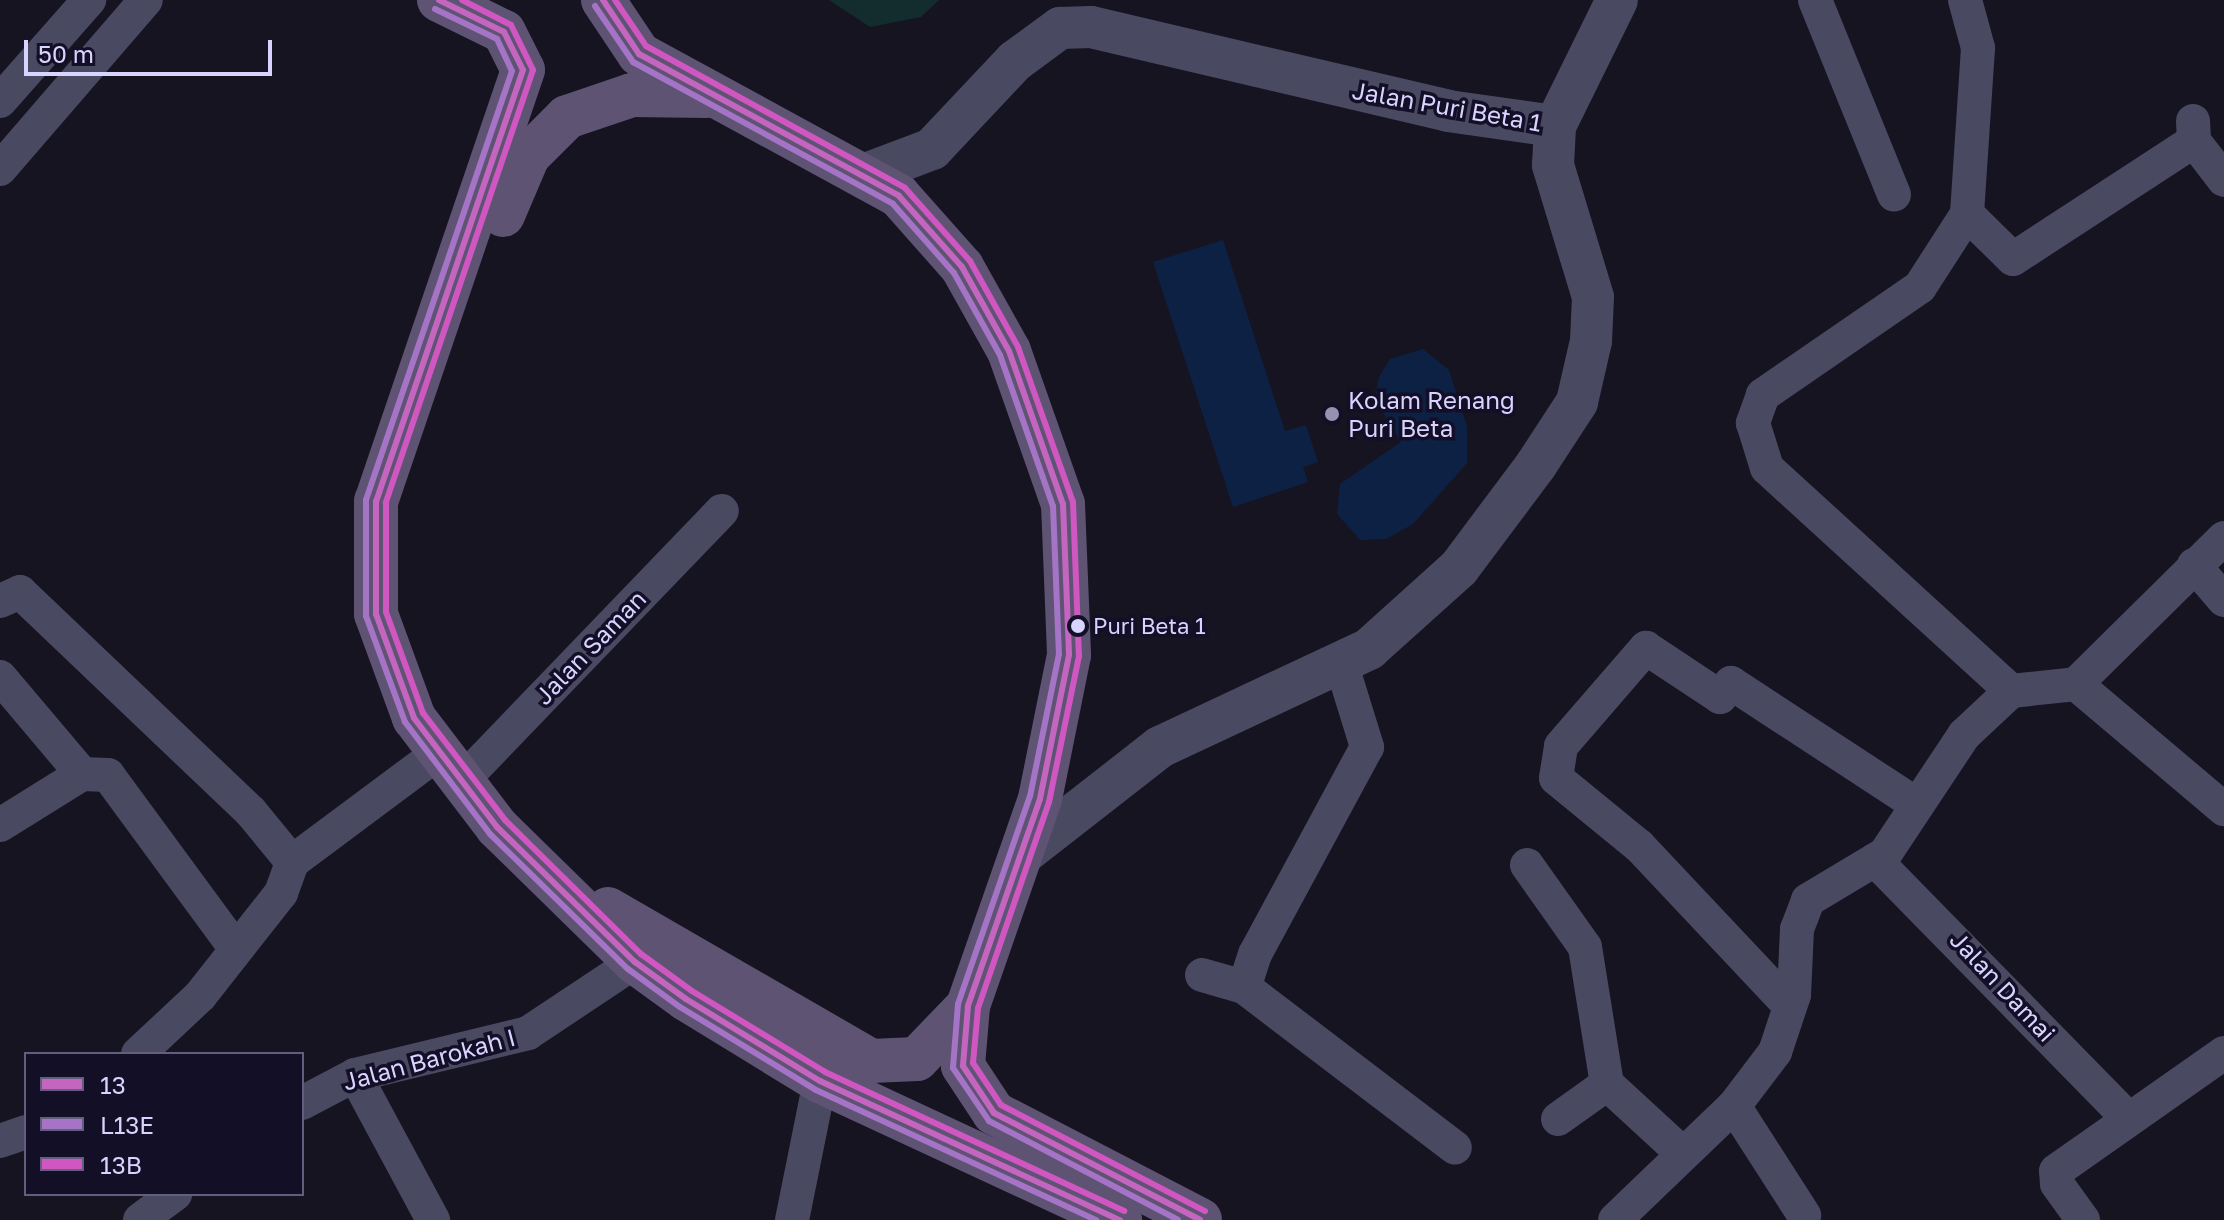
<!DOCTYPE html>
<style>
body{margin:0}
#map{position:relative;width:2224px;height:1220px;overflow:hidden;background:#161421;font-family:"Golos Text",sans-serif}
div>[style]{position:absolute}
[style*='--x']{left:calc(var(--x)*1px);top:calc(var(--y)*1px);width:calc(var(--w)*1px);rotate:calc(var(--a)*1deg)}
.green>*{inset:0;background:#132c2d}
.water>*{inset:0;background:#0d2144}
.minor>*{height:34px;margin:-17px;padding:0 17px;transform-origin:17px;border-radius:17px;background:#4a4962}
.tertiary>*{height:42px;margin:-21px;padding:0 21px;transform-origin:21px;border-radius:21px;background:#4a4962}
.primary>*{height:44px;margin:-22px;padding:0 22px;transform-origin:22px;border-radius:22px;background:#5e5373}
.bus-1>*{height:6px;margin:-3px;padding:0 3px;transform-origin:3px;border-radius:3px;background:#c466c0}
.bus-2>*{height:6px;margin:-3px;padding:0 3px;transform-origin:3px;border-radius:3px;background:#a574c6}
.bus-3>*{height:6px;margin:-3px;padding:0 3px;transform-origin:3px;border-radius:3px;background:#d057c1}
.dots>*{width:22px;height:22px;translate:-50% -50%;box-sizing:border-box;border:4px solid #130f26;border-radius:50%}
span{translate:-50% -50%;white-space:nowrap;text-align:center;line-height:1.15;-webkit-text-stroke:7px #130f26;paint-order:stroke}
.bus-label{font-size:22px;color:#d9d4ff}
.left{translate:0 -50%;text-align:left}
.street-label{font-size:24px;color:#d9d4ff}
.poi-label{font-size:24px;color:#d9d4ff}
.legend{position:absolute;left:24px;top:1052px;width:280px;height:144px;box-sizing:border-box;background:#130f26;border:2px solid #625e7d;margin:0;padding:10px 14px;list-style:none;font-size:24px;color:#d9d4ff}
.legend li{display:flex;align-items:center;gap:16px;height:40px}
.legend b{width:40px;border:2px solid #625e7d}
.scale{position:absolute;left:24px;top:40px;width:248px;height:36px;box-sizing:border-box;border:4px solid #d9d4ff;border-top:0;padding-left:10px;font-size:24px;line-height:28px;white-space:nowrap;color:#d9d4ff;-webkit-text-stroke:6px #130f26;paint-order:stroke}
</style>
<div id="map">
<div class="green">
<i style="clip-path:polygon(829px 0,939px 0,921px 17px,870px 27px)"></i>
</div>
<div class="water">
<i style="clip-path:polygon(1223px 240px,1285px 431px,1306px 425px,1318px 462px,1303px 467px,1308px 482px,1233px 507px,1153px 262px)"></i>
<i style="clip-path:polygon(1423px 349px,1449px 370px,1467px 427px,1467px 463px,1413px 524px,1386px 539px,1360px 540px,1337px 514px,1340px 484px,1401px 442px,1375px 399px,1379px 377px,1390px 359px)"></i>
</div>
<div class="minor">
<i style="--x:1815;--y:0;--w:210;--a:67.9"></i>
<i style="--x:1965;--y:0;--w:50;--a:74.8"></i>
<i style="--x:1978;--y:48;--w:166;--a:93.8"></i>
<i style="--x:1967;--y:214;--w:87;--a:122.8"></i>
<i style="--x:1920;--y:287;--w:191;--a:145.5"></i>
<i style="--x:1763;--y:395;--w:30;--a:110"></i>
<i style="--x:1753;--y:423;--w:47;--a:72.7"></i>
<i style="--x:1767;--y:468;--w:331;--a:42.4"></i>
<i style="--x:0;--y:101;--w:135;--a:-48.6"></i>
<i style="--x:2193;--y:121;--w:20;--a:87"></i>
<i style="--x:2194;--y:141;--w:49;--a:52.4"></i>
<i style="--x:0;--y:169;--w:223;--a:-49.2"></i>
<i style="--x:1967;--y:214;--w:64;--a:44.4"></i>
<i style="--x:2013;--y:259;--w:216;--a:-33.1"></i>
<i style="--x:2194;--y:565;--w:46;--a:49.4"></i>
<i style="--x:0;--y:601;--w:22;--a:-24"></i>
<i style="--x:20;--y:592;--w:319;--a:43.6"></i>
<i style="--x:251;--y:812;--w:65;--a:50.6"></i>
<i style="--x:1342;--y:666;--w:85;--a:72.8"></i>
<i style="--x:1367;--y:747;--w:235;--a:118.4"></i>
<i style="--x:1255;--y:954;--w:35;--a:108"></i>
<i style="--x:1244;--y:987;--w:265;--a:37.3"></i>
<i style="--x:0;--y:677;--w:127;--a:49.8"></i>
<i style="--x:2076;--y:684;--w:194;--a:40.2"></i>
<i style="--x:459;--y:784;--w:379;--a:-46.1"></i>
<i style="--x:0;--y:825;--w:97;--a:-31.9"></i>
<i style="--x:82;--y:774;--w:26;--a:2"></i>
<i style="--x:108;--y:775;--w:215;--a:53.7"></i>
<i style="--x:1875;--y:860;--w:360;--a:45.6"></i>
<i style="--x:1527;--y:865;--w:100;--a:54.7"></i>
<i style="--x:1585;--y:947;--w:139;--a:80.9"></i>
<i style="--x:1202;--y:975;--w:44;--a:15.9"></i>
<i style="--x:1789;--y:1005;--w:219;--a:-133.3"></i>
<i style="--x:1639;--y:846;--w:107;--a:-140.7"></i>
<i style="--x:1556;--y:778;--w:32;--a:-81"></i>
<i style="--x:1561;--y:746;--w:130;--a:-49.1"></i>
<i style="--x:1646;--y:648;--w:89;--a:33.5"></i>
<i style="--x:1720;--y:697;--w:18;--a:-52"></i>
<i style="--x:1731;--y:683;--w:221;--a:33.2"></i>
<i style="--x:138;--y:1054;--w:85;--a:-43.1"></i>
<i style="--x:200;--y:996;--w:131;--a:-51.8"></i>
<i style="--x:281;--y:893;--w:33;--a:-70"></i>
<i style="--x:292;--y:862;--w:181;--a:-36.7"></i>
<i style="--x:355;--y:1075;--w:165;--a:61.7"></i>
<i style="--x:302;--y:1103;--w:60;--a:-27.8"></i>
<i style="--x:355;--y:1075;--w:178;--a:-13.6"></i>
<i style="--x:528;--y:1033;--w:128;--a:-33.6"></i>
<i style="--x:1734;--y:1106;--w:130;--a:57.3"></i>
<i style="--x:1558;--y:1119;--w:60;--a:-35.5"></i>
<i style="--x:1607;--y:1084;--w:103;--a:42.6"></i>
<i style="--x:0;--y:1141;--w:28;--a:-19"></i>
<i style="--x:140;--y:1220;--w:44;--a:-36.6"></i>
<i style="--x:792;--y:1220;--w:142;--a:-78.6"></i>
<i style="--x:1615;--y:1220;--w:165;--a:-43.8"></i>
<i style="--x:1734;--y:1106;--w:68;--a:-52.8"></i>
<i style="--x:1775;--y:1052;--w:60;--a:-71.6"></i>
<i style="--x:1794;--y:995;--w:66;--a:-87.4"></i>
<i style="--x:1797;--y:929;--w:31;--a:-69"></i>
<i style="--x:1808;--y:900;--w:90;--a:-30.9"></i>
<i style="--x:1885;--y:854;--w:143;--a:-56.4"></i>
<i style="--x:1964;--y:735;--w:64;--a:-43.1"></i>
<i style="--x:2011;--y:691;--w:65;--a:-6.1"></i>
<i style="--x:2076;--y:684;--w:208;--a:-44.6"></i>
<i style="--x:2083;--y:1220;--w:44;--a:-125.8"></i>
<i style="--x:2057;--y:1184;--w:13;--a:-94"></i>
<i style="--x:2056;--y:1171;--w:205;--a:-35.1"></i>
</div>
<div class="tertiary">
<i style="--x:866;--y:174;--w:71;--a:-20.7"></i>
<i style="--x:932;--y:149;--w:121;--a:-46.7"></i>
<i style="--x:1015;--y:61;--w:56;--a:-36.3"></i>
<i style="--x:1060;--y:28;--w:31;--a:-2"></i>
<i style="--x:1091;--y:27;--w:367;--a:13.2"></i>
<i style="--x:1448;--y:111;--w:108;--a:8"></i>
<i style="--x:1023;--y:854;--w:174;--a:-38"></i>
<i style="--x:1160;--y:747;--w:231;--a:-25.1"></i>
<i style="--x:1369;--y:649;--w:121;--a:-42"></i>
<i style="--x:1459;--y:568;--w:129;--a:-53.2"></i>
<i style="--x:1536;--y:465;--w:75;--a:-56.9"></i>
<i style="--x:1577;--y:402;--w:63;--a:-77.1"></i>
<i style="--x:1591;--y:341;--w:44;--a:-87.4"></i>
<i style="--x:1593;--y:297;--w:138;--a:-106.9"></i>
<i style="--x:1553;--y:165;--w:39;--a:-87"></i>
<i style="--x:1555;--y:126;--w:140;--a:-63.8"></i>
</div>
<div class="primary">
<i style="--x:439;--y:0;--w:72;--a:26.2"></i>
<i style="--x:504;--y:32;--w:42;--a:63.4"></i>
<i style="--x:523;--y:70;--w:455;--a:108.8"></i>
<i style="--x:376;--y:501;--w:113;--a:90"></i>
<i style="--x:376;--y:614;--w:111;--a:69.9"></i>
<i style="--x:414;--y:718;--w:137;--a:52.7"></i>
<i style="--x:497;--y:827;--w:193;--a:44.4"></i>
<i style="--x:635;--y:962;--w:63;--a:36"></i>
<i style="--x:686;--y:999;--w:157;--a:31.5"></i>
<i style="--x:820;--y:1081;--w:331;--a:24.9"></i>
<i style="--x:603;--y:0;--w:65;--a:56.3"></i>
<i style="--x:639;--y:54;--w:296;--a:28.6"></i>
<i style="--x:899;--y:196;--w:95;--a:48.4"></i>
<i style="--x:962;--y:267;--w:96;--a:60.8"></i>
<i style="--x:1009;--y:351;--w:162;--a:70.6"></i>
<i style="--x:1063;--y:504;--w:151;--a:87.7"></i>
<i style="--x:1069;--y:655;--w:147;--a:101.4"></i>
<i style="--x:1040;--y:799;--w:219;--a:109.2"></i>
<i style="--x:968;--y:1006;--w:60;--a:94.8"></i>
<i style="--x:963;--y:1066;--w:56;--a:56.6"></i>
<i style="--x:994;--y:1113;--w:232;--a:27.4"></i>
<i style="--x:503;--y:215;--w:64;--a:-67"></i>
<i style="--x:528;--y:156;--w:55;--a:-45"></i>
<i style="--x:567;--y:117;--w:69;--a:-18.7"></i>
<i style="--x:632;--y:95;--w:74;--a:0.8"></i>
<i style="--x:608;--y:909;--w:304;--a:30"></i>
<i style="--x:871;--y:1061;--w:46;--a:-2.5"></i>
<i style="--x:917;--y:1059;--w:74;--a:-46.1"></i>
</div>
<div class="bus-1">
<i style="--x:439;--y:0;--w:72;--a:26.2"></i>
<i style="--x:504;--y:32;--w:42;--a:63.4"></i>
<i style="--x:523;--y:70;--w:455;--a:108.8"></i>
<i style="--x:376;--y:501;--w:113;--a:90"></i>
<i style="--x:376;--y:614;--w:111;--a:69.9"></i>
<i style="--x:414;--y:718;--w:137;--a:52.7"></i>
<i style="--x:497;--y:827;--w:193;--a:44.4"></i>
<i style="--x:635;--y:962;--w:63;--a:36"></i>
<i style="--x:686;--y:999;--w:157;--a:31.5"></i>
<i style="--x:820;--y:1081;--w:331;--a:24.9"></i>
<i style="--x:603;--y:0;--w:65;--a:56.3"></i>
<i style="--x:639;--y:54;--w:296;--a:28.6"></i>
<i style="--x:899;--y:196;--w:95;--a:48.4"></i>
<i style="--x:962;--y:267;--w:96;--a:60.8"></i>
<i style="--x:1009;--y:351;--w:162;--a:70.6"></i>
<i style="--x:1063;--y:504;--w:151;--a:87.7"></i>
<i style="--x:1069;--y:655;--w:147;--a:101.4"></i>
<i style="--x:1040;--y:799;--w:219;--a:109.2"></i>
<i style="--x:968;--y:1006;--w:60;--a:94.8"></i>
<i style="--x:963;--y:1066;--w:56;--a:56.6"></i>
<i style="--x:994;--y:1113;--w:232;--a:27.4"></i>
</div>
<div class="bus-2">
<i style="--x:595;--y:6;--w:68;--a:55.8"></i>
<i style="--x:633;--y:62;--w:296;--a:28.6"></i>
<i style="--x:893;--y:204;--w:92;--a:48.5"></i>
<i style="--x:954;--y:273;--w:94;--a:60.7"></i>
<i style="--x:1000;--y:355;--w:160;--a:70.7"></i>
<i style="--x:1053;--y:506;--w:148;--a:87.7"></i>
<i style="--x:1059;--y:654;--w:145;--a:101.5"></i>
<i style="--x:1030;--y:796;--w:220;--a:109.1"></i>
<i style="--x:958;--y:1004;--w:64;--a:94.5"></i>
<i style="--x:953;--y:1068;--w:64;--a:55.8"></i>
<i style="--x:989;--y:1121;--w:213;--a:27.6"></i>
<i style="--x:435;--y:9;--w:69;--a:25.8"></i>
<i style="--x:497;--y:39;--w:35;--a:65"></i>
<i style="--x:512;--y:71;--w:453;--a:108.8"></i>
<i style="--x:366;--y:500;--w:116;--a:90"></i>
<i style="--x:366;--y:616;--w:113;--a:69.8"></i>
<i style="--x:405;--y:722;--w:141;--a:52.8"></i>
<i style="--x:490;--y:834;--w:193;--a:44.4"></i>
<i style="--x:628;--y:969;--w:64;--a:36.2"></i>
<i style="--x:680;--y:1007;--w:159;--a:31.4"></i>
<i style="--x:816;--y:1090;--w:309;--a:24.9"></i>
</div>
<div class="bus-3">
<i style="--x:462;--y:0;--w:55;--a:27"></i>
<i style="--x:511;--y:25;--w:50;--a:63.9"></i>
<i style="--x:533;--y:70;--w:457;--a:108.8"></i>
<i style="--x:386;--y:503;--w:109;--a:90"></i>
<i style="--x:386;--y:612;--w:108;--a:69.9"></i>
<i style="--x:423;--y:713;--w:135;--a:52.5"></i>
<i style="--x:505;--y:820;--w:191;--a:44.6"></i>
<i style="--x:641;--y:954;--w:63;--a:36"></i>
<i style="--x:692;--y:991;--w:156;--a:31.3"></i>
<i style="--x:825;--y:1072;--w:330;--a:24.9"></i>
<i style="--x:615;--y:0;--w:55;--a:56"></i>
<i style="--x:646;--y:46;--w:295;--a:28.7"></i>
<i style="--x:905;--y:188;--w:98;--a:48.3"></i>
<i style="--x:970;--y:261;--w:98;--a:60.8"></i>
<i style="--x:1018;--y:347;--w:164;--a:70.5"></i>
<i style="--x:1073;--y:502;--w:154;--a:87.8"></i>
<i style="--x:1079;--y:656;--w:149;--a:101.6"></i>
<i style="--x:1049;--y:802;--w:218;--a:109"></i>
<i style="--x:978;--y:1008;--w:55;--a:95.2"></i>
<i style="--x:973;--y:1063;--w:50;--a:56.3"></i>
<i style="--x:1001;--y:1105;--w:230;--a:27.5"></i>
</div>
<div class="dots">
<i style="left:1332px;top:414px;background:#9591b1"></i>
<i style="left:1078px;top:626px;background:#d9d4ff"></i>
</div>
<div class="bus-label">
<span class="left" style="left:1093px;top:626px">Puri Beta 1</span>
</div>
<div class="street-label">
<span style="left:1447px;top:106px;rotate:10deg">Jalan Puri Beta 1</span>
<span style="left:590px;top:647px;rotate:-46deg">Jalan Saman</span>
<span style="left:2003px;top:986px;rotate:47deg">Jalan Damai</span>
<span style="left:429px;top:1059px;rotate:-15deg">Jalan Barokah I</span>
</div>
<div class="poi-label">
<span class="left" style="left:1348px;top:414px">Kolam Renang<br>Puri Beta</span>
</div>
<ul class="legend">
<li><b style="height:10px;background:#c466c0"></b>13</li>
<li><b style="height:10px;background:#a574c6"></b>L13E</li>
<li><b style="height:10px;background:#d057c1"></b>13B</li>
</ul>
<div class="scale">50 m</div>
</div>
